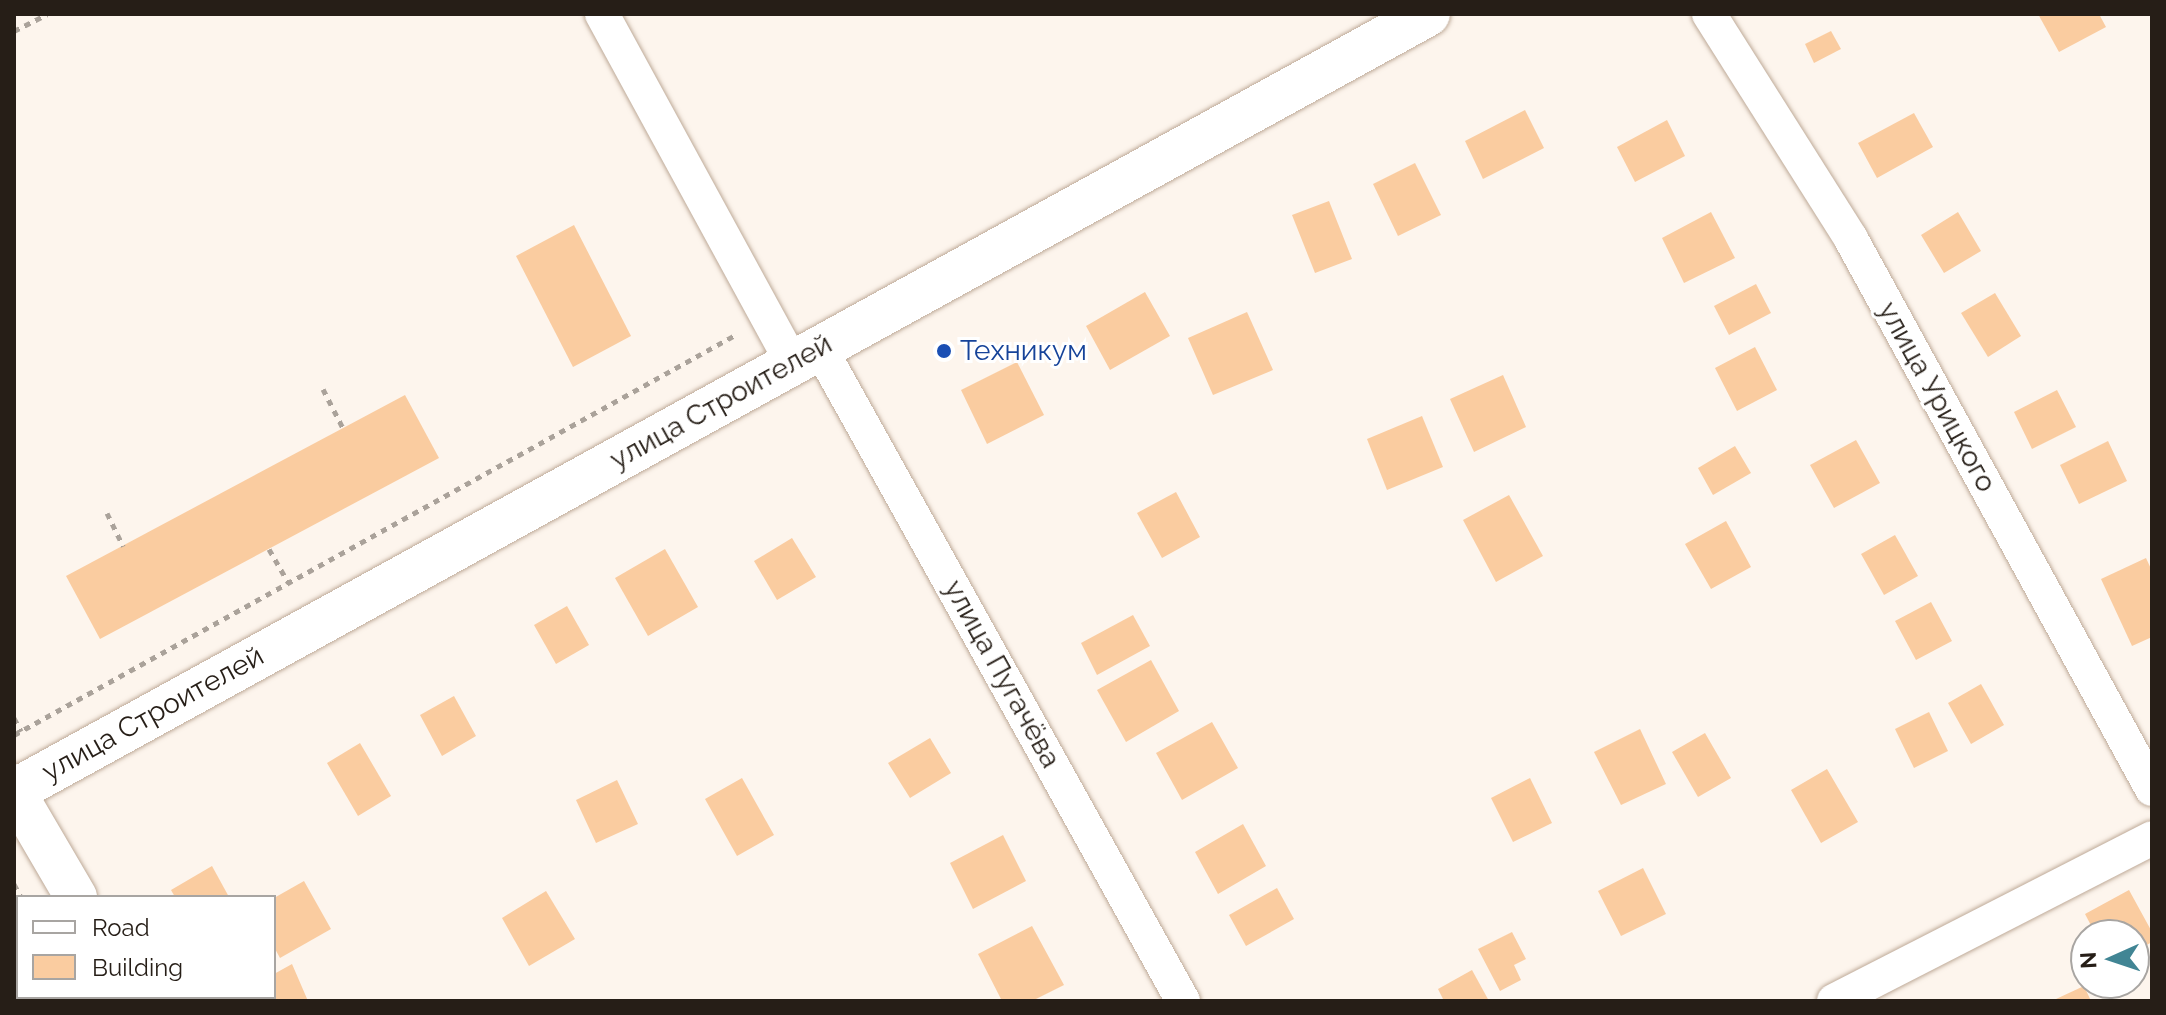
<!DOCTYPE html>
<meta charset="utf-8">
<style>
body{margin:0}
#map{position:relative;width:2166px;height:1015px;overflow:hidden;background:#fdf5ed;font-family:Raleway,sans-serif}
div>[style]{position:absolute}
[style*='--x']{left:calc(var(--x)*1px);top:calc(var(--y)*1px);width:calc(var(--w)*1px);rotate:calc(var(--a)*1deg)}
.building>*{inset:0;background:#facca0}
.path>*{height:5px;margin-top:-2.5px;transform-origin:0;background:repeating-linear-gradient(90deg,#aaa29a 0 6px,transparent 0 12px)}
.roads{filter:drop-shadow(0 0 2px #beaa98) drop-shadow(0 0 2px #beaa98)}
.minor>*{height:34px;margin:-17px;padding:0 17px;transform-origin:17px;border-radius:17px;background:#fff}
.tertiary>*{height:42px;margin:-21px;padding:0 21px;transform-origin:21px;border-radius:21px;background:#fff}
.secondary>*{height:44px;margin:-22px;padding:0 22px;transform-origin:22px;border-radius:22px;background:#fff}
.dots>*{width:22px;height:22px;translate:-50% -50%;box-sizing:border-box;border:4px solid #fff;border-radius:50%}
span{translate:-50% -50%;white-space:nowrap;text-align:center;line-height:1.15;-webkit-text-stroke:6px #fff;paint-order:stroke}
.transit-label{font-size:28px;color:#164399}
.left{translate:0 -50%;text-align:left}
.street-label{font-size:28px;color:#261e17}
.frame{position:absolute;inset:0;border:16px solid #261e17;pointer-events:none}
.legend{position:absolute;left:16px;top:895px;width:260px;height:104px;box-sizing:border-box;background:#fff;border:2px solid #a8a5a2;margin:0;padding:10px 14px;list-style:none;font-size:24px;color:#261e17}
.legend li{display:flex;align-items:center;gap:16px;height:40px}
.legend b{width:40px;border:2px solid #a8a5a2}
.north{position:absolute;left:2070px;top:919px;width:80px;height:80px;box-sizing:border-box;background:#fff;border:2px solid #a8a5a2;border-radius:50%;rotate:267deg;font-size:22px;font-weight:700;line-height:32px;text-align:center;color:#261e17}
.north::after{content:'';display:block;margin:auto;width:28px;height:36px;background:#418594;clip-path:polygon(50% 0,100% 100%,50% 72%,0 100%)}
</style>
<div id="map">
<div class="building">
<i style="clip-path:polygon(2038px 14px,2099px 14px,2106px 27px,2059px 52px)"></i>
<i style="clip-path:polygon(1831px 31px,1841px 49px,1814px 63px,1805px 44px)"></i>
<i style="clip-path:polygon(1525px 110px,1544px 148px,1483px 179px,1465px 141px)"></i>
<i style="clip-path:polygon(1914px 113px,1933px 147px,1877px 178px,1858px 143px)"></i>
<i style="clip-path:polygon(1667px 120px,1685px 156px,1635px 182px,1617px 147px)"></i>
<i style="clip-path:polygon(1415px 163px,1441px 215px,1398px 236px,1373px 184px)"></i>
<i style="clip-path:polygon(1329px 201px,1352px 259px,1315px 273px,1292px 215px)"></i>
<i style="clip-path:polygon(1711px 212px,1735px 258px,1684px 283px,1662px 238px)"></i>
<i style="clip-path:polygon(1958px 212px,1981px 251px,1944px 273px,1921px 235px)"></i>
<i style="clip-path:polygon(574px 225px,631px 336px,573px 367px,516px 256px)"></i>
<i style="clip-path:polygon(1756px 284px,1771px 313px,1729px 335px,1714px 306px)"></i>
<i style="clip-path:polygon(1145px 292px,1170px 336px,1110px 370px,1086px 326px)"></i>
<i style="clip-path:polygon(1995px 293px,2021px 336px,1988px 357px,1961px 313px)"></i>
<i style="clip-path:polygon(1247px 312px,1273px 370px,1213px 395px,1188px 338px)"></i>
<i style="clip-path:polygon(1755px 347px,1777px 390px,1737px 411px,1715px 368px)"></i>
<i style="clip-path:polygon(1017px 362px,1044px 415px,987px 444px,961px 390px)"></i>
<i style="clip-path:polygon(1503px 375px,1526px 427px,1474px 452px,1450px 399px)"></i>
<i style="clip-path:polygon(2057px 390px,2076px 427px,2032px 449px,2014px 412px)"></i>
<i style="clip-path:polygon(405px 395px,439px 458px,100px 639px,66px 576px)"></i>
<i style="clip-path:polygon(1422px 416px,1443px 467px,1387px 490px,1367px 439px)"></i>
<i style="clip-path:polygon(1856px 440px,1880px 483px,1834px 508px,1810px 465px)"></i>
<i style="clip-path:polygon(2108px 441px,2127px 481px,2079px 504px,2060px 465px)"></i>
<i style="clip-path:polygon(1735px 446px,1751px 473px,1713px 495px,1698px 468px)"></i>
<i style="clip-path:polygon(1176px 492px,1200px 537px,1162px 558px,1137px 513px)"></i>
<i style="clip-path:polygon(1509px 495px,1543px 556px,1496px 582px,1463px 520px)"></i>
<i style="clip-path:polygon(1726px 521px,1751px 567px,1711px 589px,1685px 544px)"></i>
<i style="clip-path:polygon(1895px 535px,1918px 576px,1884px 595px,1861px 554px)"></i>
<i style="clip-path:polygon(792px 538px,816px 577px,777px 600px,754px 561px)"></i>
<i style="clip-path:polygon(665px 549px,698px 607px,648px 636px,615px 578px)"></i>
<i style="clip-path:polygon(2146px 558px,2152px 571px,2152px 637px,2132px 646px,2101px 579px)"></i>
<i style="clip-path:polygon(1931px 602px,1952px 641px,1916px 660px,1895px 621px)"></i>
<i style="clip-path:polygon(567px 606px,589px 645px,556px 664px,534px 625px)"></i>
<i style="clip-path:polygon(1133px 615px,1150px 646px,1097px 675px,1081px 643px)"></i>
<i style="clip-path:polygon(1151px 660px,1179px 711px,1126px 742px,1097px 690px)"></i>
<i style="clip-path:polygon(1981px 684px,2004px 725px,1971px 744px,1948px 703px)"></i>
<i style="clip-path:polygon(454px 696px,476px 736px,442px 756px,420px 715px)"></i>
<i style="clip-path:polygon(1929px 712px,1948px 751px,1914px 768px,1895px 729px)"></i>
<i style="clip-path:polygon(1212px 722px,1238px 768px,1182px 800px,1156px 753px)"></i>
<i style="clip-path:polygon(1640px 729px,1666px 784px,1621px 805px,1594px 752px)"></i>
<i style="clip-path:polygon(1705px 733px,1731px 778px,1698px 797px,1672px 752px)"></i>
<i style="clip-path:polygon(930px 738px,951px 773px,910px 798px,888px 763px)"></i>
<i style="clip-path:polygon(360px 743px,391px 796px,358px 816px,327px 763px)"></i>
<i style="clip-path:polygon(1827px 769px,1858px 822px,1821px 843px,1791px 790px)"></i>
<i style="clip-path:polygon(742px 778px,774px 835px,737px 856px,705px 799px)"></i>
<i style="clip-path:polygon(1530px 778px,1552px 823px,1513px 842px,1491px 798px)"></i>
<i style="clip-path:polygon(617px 780px,638px 824px,596px 843px,576px 800px)"></i>
<i style="clip-path:polygon(1243px 824px,1266px 866px,1218px 894px,1195px 852px)"></i>
<i style="clip-path:polygon(1003px 835px,1026px 881px,973px 909px,950px 863px)"></i>
<i style="clip-path:polygon(212px 866px,229px 897px,175px 897px,171px 890px)"></i>
<i style="clip-path:polygon(1643px 868px,1666px 914px,1621px 936px,1598px 891px)"></i>
<i style="clip-path:polygon(304px 881px,331px 929px,280px 958px,274px 947px,274px 898px)"></i>
<i style="clip-path:polygon(1277px 888px,1294px 919px,1246px 946px,1229px 915px)"></i>
<i style="clip-path:polygon(2129px 890px,2152px 932px,2152px 942px,2134px 952px,2134px 935px,2096px 935px,2085px 914px)"></i>
<i style="clip-path:polygon(546px 891px,575px 939px,529px 966px,502px 918px)"></i>
<i style="clip-path:polygon(1032px 926px,1064px 985px,1032px 1001px,1002px 1001px,978px 954px)"></i>
<i style="clip-path:polygon(1512px 932px,1526px 959px,1514px 965px,1521px 980px,1500px 991px,1478px 949px)"></i>
<i style="clip-path:polygon(14px 954px,18px 997px,35px 1001px,14px 1001px)"></i>
<i style="clip-path:polygon(292px 964px,308px 1001px,225px 1001px,274px 997px,274px 974px)"></i>
<i style="clip-path:polygon(1472px 970px,1489px 1001px,1444px 1001px,1438px 989px)"></i>
<i style="clip-path:polygon(2084px 986px,2091px 1001px,2057px 1001px,2056px 999px)"></i>
</div>
<div class="path">
<i style="--x:14;--y:31;--w:37;--a:-27"></i>
<i style="--x:323;--y:389;--w:44;--a:62.9"></i>
<i style="--x:107;--y:513;--w:37;--a:64"></i>
<i style="--x:269;--y:549;--w:39;--a:60"></i>
<i style="--x:14;--y:718;--w:15;--a:62"></i>
<i style="--x:14;--y:735;--w:827;--a:-29.01"></i>
<i style="--x:14;--y:884;--w:15;--a:62"></i>
<i style="--x:75;--y:997;--w:5;--a:53"></i>
</div>
<div class="roads">
<div class="minor">
<i style="--x:602;--y:14;--w:397;--a:61.4"></i>
<i style="--x:1709;--y:14;--w:266;--a:57.7"></i>
<i style="--x:1851;--y:239;--w:627;--a:61.31"></i>
<i style="--x:820;--y:348;--w:747;--a:60.93"></i>
<i style="--x:1834;--y:1001;--w:357;--a:-27.1"></i>
</div>
<div class="tertiary">
<i style="--x:14;--y:791;--w:123;--a:59.7"></i>
<i style="--x:133;--y:997;--w:4;--a:63"></i>
</div>
<div class="secondary">
<i style="--x:14;--y:786;--w:4;--a:63"></i>
<i style="--x:16;--y:790;--w:1611;--a:-28.79"></i>
</div>
</div>
<div class="dots">
<i style="left:944px;top:351px;background:#1a4fb4"></i>
</div>
<div class="transit-label">
<span class="left" style="left:960px;top:351px">Техникум</span>
</div>
<div class="street-label">
<span style="left:1937px;top:397px;rotate:61deg">улица Урицкого</span>
<span style="left:721px;top:402px;rotate:-29deg">улица Строителей</span>
<span style="left:1002px;top:674px;rotate:61deg">улица Пугачёва</span>
<span style="left:153px;top:714px;rotate:-29deg">улица Строителей</span>
</div>
<div class="frame"></div>
<ul class="legend">
<li><b style="height:10px;background:#fff"></b>Road</li>
<li><b style="height:22px;background:#facca0"></b>Building</li>
</ul>
<div class="north">N</div>
</div>
